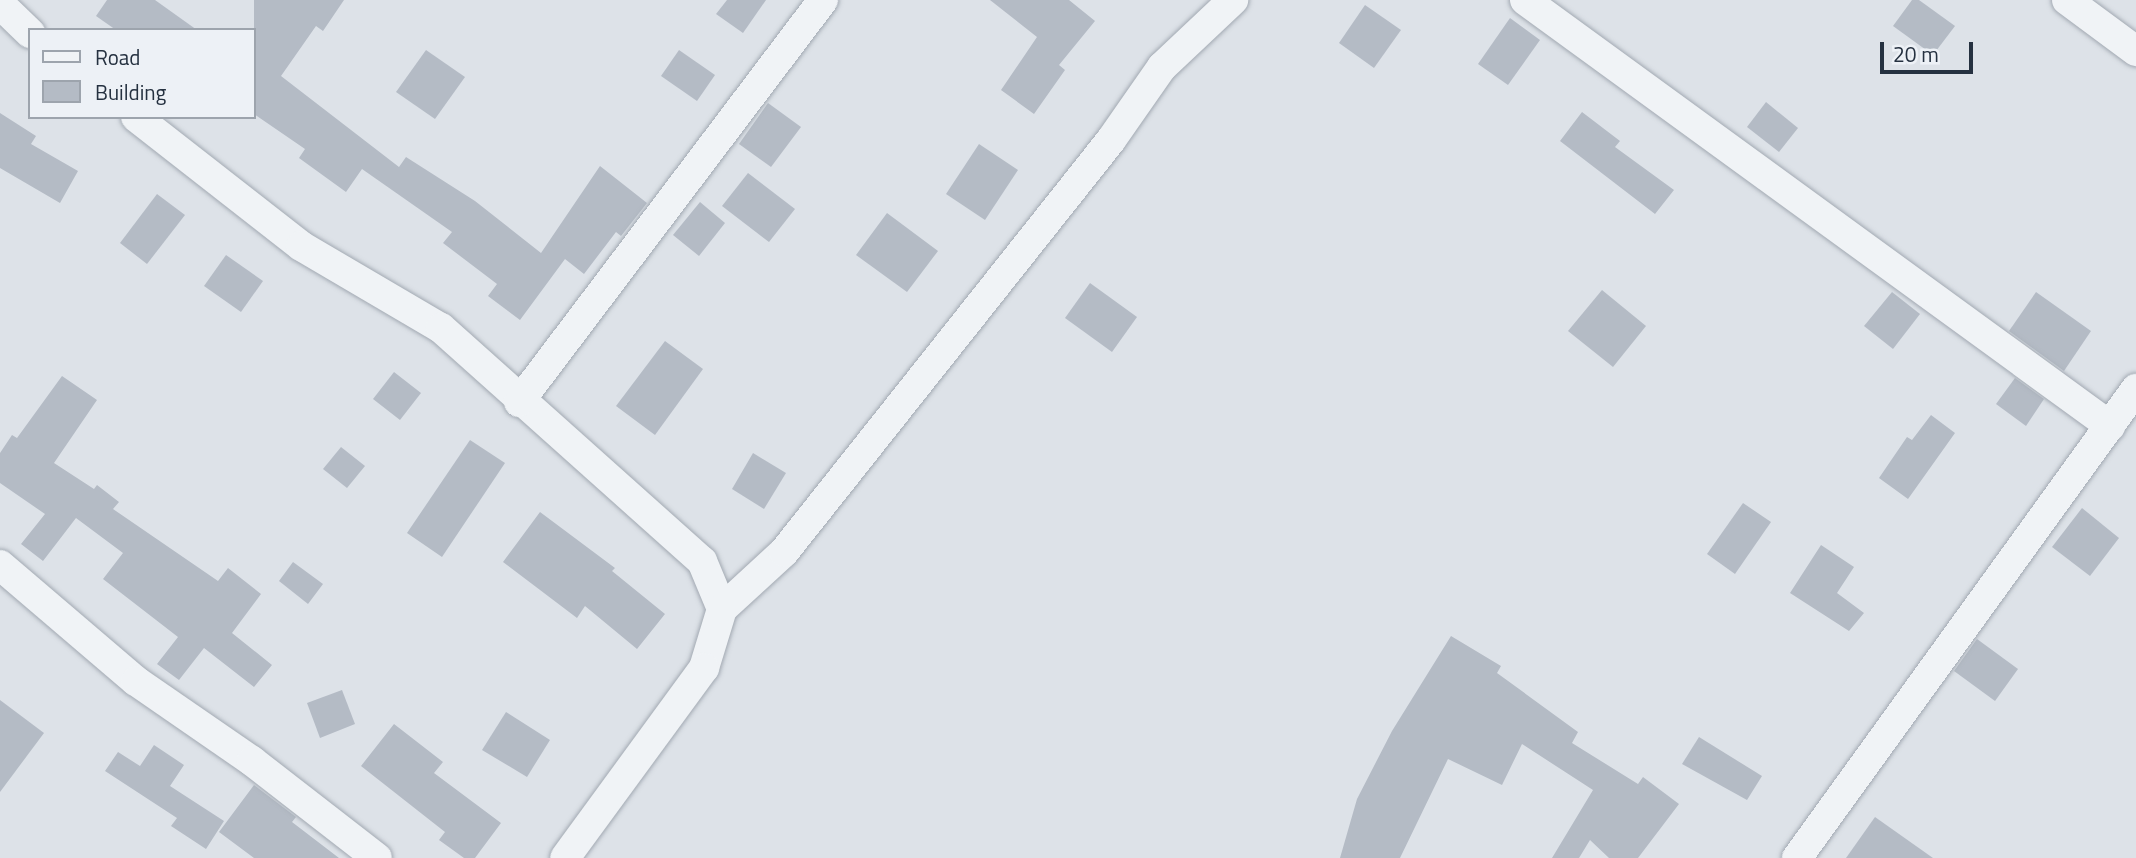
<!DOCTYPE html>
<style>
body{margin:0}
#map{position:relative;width:2136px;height:858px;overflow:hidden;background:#dde2e8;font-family:"Titillium Web",sans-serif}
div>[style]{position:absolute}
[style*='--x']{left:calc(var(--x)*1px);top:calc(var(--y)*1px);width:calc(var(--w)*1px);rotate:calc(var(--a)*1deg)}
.building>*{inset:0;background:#b4bbc5}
.roads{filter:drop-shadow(0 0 2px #a2a9b2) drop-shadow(0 0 2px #a2a9b2)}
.minor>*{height:30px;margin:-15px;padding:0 15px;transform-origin:15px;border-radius:15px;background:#f0f3f6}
span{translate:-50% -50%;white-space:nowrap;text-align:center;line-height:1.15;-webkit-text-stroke:7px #edf1f6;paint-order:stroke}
.legend{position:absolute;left:28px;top:28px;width:228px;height:91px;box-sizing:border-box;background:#edf1f6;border:2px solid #9da4ad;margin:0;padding:9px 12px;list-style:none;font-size:21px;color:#253140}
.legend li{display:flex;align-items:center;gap:14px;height:35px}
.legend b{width:35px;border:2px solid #9da4ad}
.scale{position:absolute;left:1880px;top:42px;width:93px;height:32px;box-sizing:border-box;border:4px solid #253140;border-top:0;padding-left:9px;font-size:21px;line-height:24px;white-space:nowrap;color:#253140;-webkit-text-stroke:5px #edf1f6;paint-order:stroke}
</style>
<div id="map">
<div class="building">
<i style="clip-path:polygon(107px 0,155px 0,197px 30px,116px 30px,96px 16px)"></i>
<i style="clip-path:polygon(254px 0,344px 0,323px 31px,316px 26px,281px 76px,399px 167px,406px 157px,475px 201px,541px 253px,600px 166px,647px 203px,621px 236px,616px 232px,584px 274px,565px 259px,520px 320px,488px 296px,497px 284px,443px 243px,452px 232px,362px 169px,346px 192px,299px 158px,305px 149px,254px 114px)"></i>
<i style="clip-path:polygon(727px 0,766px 0,743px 33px,716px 14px)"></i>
<i style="clip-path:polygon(990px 0,1069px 0,1095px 21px,1059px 65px,1065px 70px,1034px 114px,1001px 90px,1037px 37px)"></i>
<i style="clip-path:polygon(1912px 0,1919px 0,1955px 26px,1933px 55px,1893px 26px)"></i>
<i style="clip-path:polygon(1365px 5px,1401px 30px,1374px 68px,1339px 43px)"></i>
<i style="clip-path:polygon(1510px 18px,1540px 40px,1508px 85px,1478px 64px)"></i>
<i style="clip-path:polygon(426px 50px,465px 77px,435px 119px,396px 92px)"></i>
<i style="clip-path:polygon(679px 50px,715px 75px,697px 101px,661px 76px)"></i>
<i style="clip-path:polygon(1766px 102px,1798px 128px,1779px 152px,1747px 127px)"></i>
<i style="clip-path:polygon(768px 103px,801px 127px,771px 167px,739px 144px)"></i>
<i style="clip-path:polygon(1582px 112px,1620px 141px,1615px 147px,1674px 190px,1655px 214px,1560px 141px)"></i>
<i style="clip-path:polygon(0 113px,36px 136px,31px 144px,78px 171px,60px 203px,0 168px)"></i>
<i style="clip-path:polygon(979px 144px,1018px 170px,985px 220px,946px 194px)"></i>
<i style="clip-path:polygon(748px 173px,795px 209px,769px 242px,722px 206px)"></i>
<i style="clip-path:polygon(157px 194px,185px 215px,147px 264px,120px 243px)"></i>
<i style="clip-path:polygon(700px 202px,725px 223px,699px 256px,673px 235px)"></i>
<i style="clip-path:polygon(887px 213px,938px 251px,907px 292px,856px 255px)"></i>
<i style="clip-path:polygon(226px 255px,263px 281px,241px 312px,204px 286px)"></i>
<i style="clip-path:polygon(1090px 283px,1137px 317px,1112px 352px,1065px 318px)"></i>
<i style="clip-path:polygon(1602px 290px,1646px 326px,1613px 367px,1568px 331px)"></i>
<i style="clip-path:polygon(1892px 292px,1920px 314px,1893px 349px,1864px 326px)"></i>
<i style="clip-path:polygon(2036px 292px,2091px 331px,2064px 371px,2009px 331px)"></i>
<i style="clip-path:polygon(665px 341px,703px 369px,655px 435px,616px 406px)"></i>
<i style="clip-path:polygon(394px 372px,421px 393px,400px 420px,373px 399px)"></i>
<i style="clip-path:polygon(62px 376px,97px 400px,54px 463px,94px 489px,97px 485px,119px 502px,113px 509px,218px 581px,228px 568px,261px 594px,232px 633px,272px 665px,254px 687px,204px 648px,179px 680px,157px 664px,178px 637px,103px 579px,123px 553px,76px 518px,43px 561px,21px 544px,45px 514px,0 483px,0 453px,12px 435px,17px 438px)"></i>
<i style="clip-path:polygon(2015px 378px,2044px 399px,2026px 426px,1996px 404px)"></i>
<i style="clip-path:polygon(1931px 415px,1955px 433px,1908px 499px,1879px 478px,1907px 437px,1912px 440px)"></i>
<i style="clip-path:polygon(470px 440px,505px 463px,442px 557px,407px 533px)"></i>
<i style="clip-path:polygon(341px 447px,365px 466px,347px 488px,323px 469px)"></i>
<i style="clip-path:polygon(753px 453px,786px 473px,764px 509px,732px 489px)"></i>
<i style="clip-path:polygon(1743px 503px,1771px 522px,1735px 574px,1707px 554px)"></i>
<i style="clip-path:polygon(2082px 508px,2119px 538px,2090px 576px,2052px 547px)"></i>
<i style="clip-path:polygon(540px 512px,615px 568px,612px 571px,665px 614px,637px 649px,585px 606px,577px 618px,503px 562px)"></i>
<i style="clip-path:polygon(1821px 545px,1854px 567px,1837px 593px,1864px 613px,1849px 631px,1790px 593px)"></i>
<i style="clip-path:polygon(293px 562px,323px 584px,308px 604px,279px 581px)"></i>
<i style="clip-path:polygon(1451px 636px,1501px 666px,1497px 673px,1578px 732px,1572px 743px,1638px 784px,1643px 777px,1679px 804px,1638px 858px,1609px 858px,1590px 840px,1579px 858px,1552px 858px,1593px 790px,1522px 744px,1502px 785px,1448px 759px,1400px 858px,1340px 858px,1357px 799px,1392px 731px)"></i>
<i style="clip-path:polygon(1977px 639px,2018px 669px,1995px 701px,1954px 671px)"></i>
<i style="clip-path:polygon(342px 690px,355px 724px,320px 738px,307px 703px)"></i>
<i style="clip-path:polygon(0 700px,44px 733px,0 792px)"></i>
<i style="clip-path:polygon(506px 712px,550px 740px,527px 777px,482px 750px)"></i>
<i style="clip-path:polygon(394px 724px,443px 762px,434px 773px,501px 823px,475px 858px,464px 858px,439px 840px,445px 832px,361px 766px)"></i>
<i style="clip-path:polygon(1699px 737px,1762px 776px,1747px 800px,1682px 764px)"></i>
<i style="clip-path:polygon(154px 745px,184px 765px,170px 786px,224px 821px,206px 849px,171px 826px,177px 818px,105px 771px,118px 752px,140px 766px)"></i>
<i style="clip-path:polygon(254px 785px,296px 817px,292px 822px,339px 858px,254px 858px,219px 832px)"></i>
<i style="clip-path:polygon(1875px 817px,1933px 858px,1846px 858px)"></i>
</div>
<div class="roads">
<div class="minor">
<i style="--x:1525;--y:0;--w:724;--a:36.06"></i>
<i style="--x:2067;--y:0;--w:86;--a:36.5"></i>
<i style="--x:0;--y:4;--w:42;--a:44"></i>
<i style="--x:136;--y:117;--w:209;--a:38"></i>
<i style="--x:301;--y:246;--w:162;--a:30.4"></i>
<i style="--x:441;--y:328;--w:350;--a:41.8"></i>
<i style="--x:702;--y:561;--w:52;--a:67.4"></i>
<i style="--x:722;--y:609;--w:62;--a:107"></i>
<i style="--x:704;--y:668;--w:235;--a:126.2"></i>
<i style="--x:519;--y:402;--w:504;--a:-52.9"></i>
<i style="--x:0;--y:565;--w:179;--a:40.5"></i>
<i style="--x:136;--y:681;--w:141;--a:34.6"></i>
<i style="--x:252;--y:761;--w:158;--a:37.8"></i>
<i style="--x:722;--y:609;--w:84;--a:-42.6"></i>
<i style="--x:784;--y:552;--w:526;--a:-51.56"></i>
<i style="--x:1111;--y:140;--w:89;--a:-55.1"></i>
<i style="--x:1162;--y:67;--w:98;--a:-43.3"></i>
<i style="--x:1797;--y:858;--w:579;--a:-54.14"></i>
</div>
</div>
<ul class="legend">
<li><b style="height:9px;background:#f0f3f6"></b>Road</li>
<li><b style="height:19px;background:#b4bbc5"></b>Building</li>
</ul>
<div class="scale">20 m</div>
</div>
